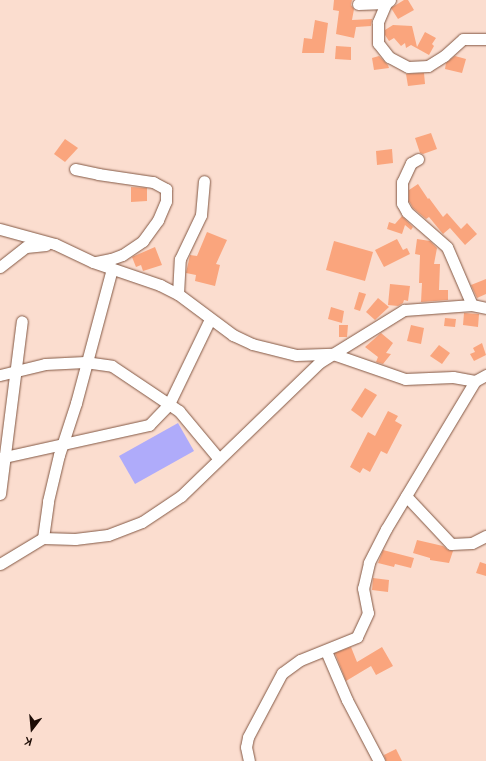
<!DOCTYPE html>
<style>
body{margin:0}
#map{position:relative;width:486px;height:761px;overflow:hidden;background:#fbddcf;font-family:Raleway,sans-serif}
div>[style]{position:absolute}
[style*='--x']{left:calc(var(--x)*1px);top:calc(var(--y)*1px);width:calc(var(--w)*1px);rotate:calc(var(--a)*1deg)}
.green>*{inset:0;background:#afabfa}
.building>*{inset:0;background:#faa57d}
.roads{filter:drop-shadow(0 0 1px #835844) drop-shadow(0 0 1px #835844)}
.minor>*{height:11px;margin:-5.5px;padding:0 5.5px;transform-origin:5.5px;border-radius:5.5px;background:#fff}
span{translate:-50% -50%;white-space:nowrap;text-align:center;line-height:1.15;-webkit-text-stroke:3.5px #fbddcf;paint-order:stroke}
.north{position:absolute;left:12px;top:709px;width:40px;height:40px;-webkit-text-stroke:3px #fbddcf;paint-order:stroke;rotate:196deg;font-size:11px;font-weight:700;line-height:16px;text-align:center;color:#1e0d06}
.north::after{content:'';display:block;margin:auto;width:14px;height:18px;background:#1e0d06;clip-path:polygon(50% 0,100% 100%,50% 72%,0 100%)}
</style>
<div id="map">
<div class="green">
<i style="clip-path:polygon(178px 423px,194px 451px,135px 484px,119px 456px)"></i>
</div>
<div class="building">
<i style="clip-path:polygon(334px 0,352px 0,351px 5px,354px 9px,352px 20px,372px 19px,371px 26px,356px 27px,354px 38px,336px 34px,339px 11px,333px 10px)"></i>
<i style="clip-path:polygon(404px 0,408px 0,414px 10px,398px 19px,391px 8px)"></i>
<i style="clip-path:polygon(315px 20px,328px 23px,324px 53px,302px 53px,304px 38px,312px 39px)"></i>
<i style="clip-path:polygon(393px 25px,412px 26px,417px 47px,425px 32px,436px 38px,432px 44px,434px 46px,429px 55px,411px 45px,406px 48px,405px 43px,401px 46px,394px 38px,389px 41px,385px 35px,385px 30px)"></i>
<i style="clip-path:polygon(336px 46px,351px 47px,351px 60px,335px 59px)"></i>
<i style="clip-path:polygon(379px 56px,388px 65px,389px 68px,374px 70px,372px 58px)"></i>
<i style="clip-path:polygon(455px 56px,466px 59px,462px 73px,445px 69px,446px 63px)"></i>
<i style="clip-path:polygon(424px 73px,425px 84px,408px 86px,406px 74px)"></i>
<i style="clip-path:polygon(431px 133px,437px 149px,423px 154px,420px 153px,415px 138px)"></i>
<i style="clip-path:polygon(65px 139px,78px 148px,65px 162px,54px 154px)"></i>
<i style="clip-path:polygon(392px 149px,393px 163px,377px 165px,376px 151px)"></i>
<i style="clip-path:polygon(418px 184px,428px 199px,429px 198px,443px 217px,447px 213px,461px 229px,467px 223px,477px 234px,465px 245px,450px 228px,443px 234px,429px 217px,426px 219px,413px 208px,409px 201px,409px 190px)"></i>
<i style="clip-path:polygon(131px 187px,147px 188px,147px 201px,131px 202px)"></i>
<i style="clip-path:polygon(402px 216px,413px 227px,411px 230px,405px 225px,402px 234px,387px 229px,389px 222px,395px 224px)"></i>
<i style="clip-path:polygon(207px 232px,227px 240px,216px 264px,220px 265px,215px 286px,195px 281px,196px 275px,186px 273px,190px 255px,197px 256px)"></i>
<i style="clip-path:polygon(397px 239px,403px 250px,407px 248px,410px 254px,384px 267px,375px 250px)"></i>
<i style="clip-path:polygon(417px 239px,430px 241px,437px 248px,434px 264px,440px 264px,439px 290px,448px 290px,448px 300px,421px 302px,422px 283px,419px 283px,420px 255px,415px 254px)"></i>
<i style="clip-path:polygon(334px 241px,373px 252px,365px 281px,326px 270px)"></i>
<i style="clip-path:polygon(155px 247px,162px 265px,143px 271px,141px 265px,136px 267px,132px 257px)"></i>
<i style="clip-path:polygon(486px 279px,486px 294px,477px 298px,471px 285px)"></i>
<i style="clip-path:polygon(390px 284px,410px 286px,408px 301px,404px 300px,403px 303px,398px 306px,388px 305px)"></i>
<i style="clip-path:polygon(359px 292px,366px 294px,360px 311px,354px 309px)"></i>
<i style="clip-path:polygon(378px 298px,389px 307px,375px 320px,366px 312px)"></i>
<i style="clip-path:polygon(331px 307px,344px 311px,342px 323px,328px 319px)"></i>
<i style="clip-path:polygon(464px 313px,479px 314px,478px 327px,463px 325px)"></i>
<i style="clip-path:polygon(445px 318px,456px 319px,455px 327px,444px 326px)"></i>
<i style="clip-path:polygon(339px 325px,348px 325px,347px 337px,339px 337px)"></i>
<i style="clip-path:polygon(411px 325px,424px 328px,421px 344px,407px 341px)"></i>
<i style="clip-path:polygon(381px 333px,393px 343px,386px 353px,391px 354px,383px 364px,376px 362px,378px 357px,365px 347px)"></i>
<i style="clip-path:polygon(482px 343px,486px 355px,474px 361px,470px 354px,475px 352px,473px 348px)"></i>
<i style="clip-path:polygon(439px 345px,450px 353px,442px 364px,430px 356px)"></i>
<i style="clip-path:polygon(365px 388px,377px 395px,362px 418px,351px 410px)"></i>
<i style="clip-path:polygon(388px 411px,398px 416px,395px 421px,402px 425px,387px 454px,381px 451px,370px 472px,363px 468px,360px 473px,350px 467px,368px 432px,375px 436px)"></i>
<i style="clip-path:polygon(417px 540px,443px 546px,448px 550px,453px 551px,449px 563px,430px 560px,430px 558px,413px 553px)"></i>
<i style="clip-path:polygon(383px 550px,414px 558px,411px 568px,395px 564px,394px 567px,378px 563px)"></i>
<i style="clip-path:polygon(480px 562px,486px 564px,486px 576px,476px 573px)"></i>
<i style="clip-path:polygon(373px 578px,389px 580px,388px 592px,372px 590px)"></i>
<i style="clip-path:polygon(351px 647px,357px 662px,382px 647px,393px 666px,376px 675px,371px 666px,346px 681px,335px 653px)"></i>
<i style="clip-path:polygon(396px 749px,402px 761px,386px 761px,384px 755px)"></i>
</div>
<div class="roads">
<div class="minor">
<i style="--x:390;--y:0;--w:5;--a:143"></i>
<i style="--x:386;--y:3;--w:21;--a:113"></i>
<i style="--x:378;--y:22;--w:21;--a:90"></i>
<i style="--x:378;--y:43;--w:18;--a:52"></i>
<i style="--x:389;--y:57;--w:21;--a:28"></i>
<i style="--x:408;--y:67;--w:20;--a:-3"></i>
<i style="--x:428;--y:66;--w:19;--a:-32"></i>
<i style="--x:444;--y:56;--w:25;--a:-42"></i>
<i style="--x:463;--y:39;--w:23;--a:0"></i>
<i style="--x:358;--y:4;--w:28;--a:-2"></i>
<i style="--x:418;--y:159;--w:8;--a:150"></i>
<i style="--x:411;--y:163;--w:21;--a:115"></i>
<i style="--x:402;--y:182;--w:21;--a:90"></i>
<i style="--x:402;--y:203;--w:10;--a:61"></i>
<i style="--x:407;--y:212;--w:53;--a:41.2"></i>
<i style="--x:447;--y:247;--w:63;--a:66.7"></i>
<i style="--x:75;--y:169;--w:24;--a:12"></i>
<i style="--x:98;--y:174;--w:56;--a:8.3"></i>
<i style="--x:153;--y:182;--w:15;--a:28"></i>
<i style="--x:166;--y:189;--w:12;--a:90"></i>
<i style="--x:166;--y:201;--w:21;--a:113"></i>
<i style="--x:158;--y:220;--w:26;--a:126"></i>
<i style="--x:143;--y:241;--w:25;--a:146"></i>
<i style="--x:122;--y:255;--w:12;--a:160"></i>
<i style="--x:111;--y:259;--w:15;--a:169"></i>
<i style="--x:0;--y:229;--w:57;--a:15.3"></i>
<i style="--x:55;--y:244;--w:42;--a:25.3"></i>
<i style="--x:93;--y:262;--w:71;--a:18.9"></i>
<i style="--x:160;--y:285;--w:20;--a:27"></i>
<i style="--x:178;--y:294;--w:69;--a:36.7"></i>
<i style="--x:233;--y:335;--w:21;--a:25"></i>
<i style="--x:252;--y:344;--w:45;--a:14"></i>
<i style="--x:296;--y:355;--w:37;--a:-2"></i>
<i style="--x:333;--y:354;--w:76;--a:19.1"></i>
<i style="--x:405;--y:379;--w:48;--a:-2.4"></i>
<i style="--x:453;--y:377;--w:22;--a:10"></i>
<i style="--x:475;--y:381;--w:173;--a:121"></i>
<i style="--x:386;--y:529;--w:38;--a:117"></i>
<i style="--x:369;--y:563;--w:26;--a:103"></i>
<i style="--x:363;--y:588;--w:25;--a:79"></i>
<i style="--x:368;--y:613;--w:26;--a:115"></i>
<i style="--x:357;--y:637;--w:61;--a:158"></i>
<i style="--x:300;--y:660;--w:22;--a:144"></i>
<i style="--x:282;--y:673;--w:72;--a:118"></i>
<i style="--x:248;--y:737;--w:10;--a:101"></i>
<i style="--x:246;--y:747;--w:14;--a:78"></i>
<i style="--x:0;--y:267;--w:33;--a:-38"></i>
<i style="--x:26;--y:247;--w:20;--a:-6"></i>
<i style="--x:178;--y:294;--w:35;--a:-87"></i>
<i style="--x:180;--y:259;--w:49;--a:-64.5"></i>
<i style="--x:201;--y:215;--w:34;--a:-85"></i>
<i style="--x:0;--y:375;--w:46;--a:-13.7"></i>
<i style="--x:45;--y:364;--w:40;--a:-2.9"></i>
<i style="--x:85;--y:362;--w:27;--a:8"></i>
<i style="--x:112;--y:366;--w:81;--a:33.9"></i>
<i style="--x:179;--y:411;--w:62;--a:50.2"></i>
<i style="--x:475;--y:381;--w:13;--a:-29"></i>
<i style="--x:0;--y:458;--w:153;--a:-12.5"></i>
<i style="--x:149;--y:425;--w:29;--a:-46"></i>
<i style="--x:169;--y:404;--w:94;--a:-64.2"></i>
<i style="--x:0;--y:494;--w:174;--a:-82.8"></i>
<i style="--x:406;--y:496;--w:66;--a:46.8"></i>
<i style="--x:451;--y:544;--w:21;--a:-3"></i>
<i style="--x:472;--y:543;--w:16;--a:-27"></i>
<i style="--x:43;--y:538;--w:37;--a:-82"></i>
<i style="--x:48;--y:501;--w:47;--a:-76.6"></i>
<i style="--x:59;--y:455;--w:55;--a:-71.9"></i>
<i style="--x:76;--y:403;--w:139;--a:-75"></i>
<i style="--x:0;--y:564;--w:50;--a:-31.2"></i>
<i style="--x:43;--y:538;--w:32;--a:2"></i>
<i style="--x:75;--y:539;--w:33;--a:-7"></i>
<i style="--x:108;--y:535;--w:36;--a:-21"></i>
<i style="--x:142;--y:522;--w:47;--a:-33.7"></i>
<i style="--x:181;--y:496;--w:193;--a:-44"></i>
<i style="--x:320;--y:362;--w:99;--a:-31.8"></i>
<i style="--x:404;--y:310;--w:68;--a:-4.2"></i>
<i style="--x:472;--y:305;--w:14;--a:12"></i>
<i style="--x:326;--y:651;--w:53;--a:66.8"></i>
<i style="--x:347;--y:700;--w:69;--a:62.3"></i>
</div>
</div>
<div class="north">K</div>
</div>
